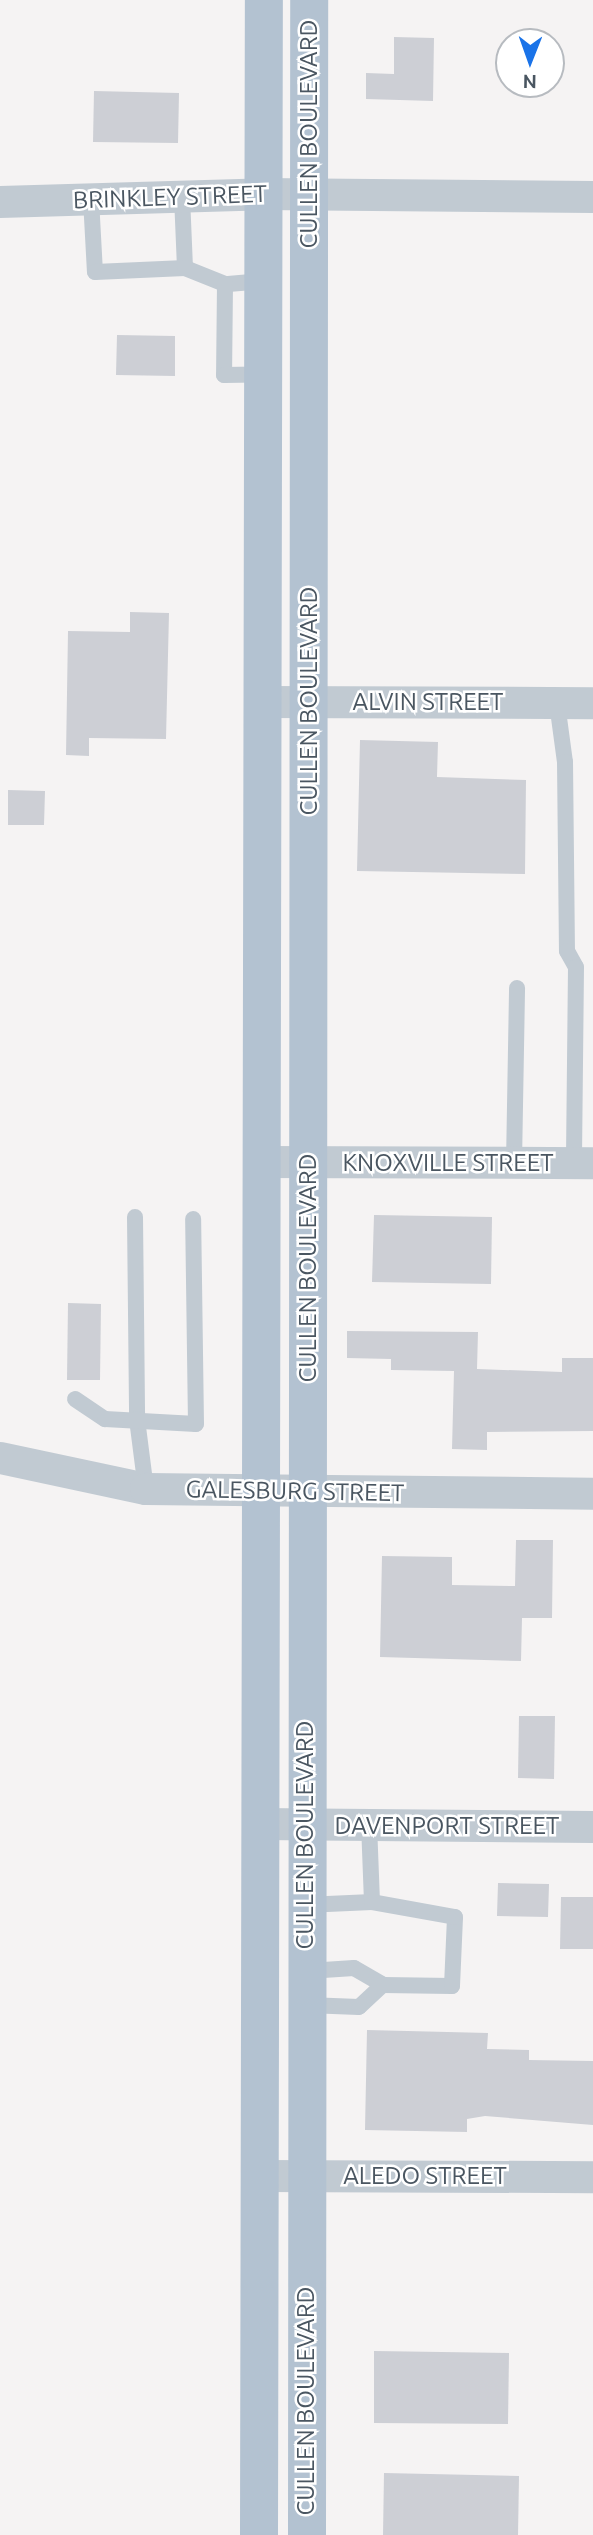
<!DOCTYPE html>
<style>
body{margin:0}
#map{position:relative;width:593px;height:2535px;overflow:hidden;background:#f5f3f3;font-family:Ubuntu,sans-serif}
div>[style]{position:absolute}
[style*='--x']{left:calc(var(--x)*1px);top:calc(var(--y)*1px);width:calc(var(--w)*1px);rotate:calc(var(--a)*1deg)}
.building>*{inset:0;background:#cdcfd5}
.service>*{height:16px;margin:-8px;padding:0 8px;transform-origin:8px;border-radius:8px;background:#c1cad2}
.minor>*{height:32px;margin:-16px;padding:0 16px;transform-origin:16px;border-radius:16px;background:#c1cad2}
.primary>*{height:38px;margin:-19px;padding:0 19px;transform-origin:19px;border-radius:19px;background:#b3c2d1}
span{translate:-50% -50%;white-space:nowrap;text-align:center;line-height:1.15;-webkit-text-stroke:5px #fff;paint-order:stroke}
.street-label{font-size:24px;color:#4a5661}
.north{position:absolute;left:495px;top:28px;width:70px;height:70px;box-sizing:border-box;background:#fff;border:2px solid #b7bbc0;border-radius:50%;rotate:181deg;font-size:19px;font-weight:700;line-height:28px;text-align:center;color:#4a5661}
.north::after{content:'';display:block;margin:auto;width:24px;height:32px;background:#1a73e8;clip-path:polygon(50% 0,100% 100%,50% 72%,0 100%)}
</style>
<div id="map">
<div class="building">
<i style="clip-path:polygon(394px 37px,434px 38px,433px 101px,366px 99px,366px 73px,394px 74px)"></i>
<i style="clip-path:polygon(94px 91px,179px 93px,178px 143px,93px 142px)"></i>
<i style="clip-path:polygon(117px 335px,175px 336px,175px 376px,116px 375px)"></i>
<i style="clip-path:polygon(130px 612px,169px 613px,166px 739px,89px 738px,89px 756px,66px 755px,68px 631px,130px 632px)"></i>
<i style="clip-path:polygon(360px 740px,438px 742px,437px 777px,526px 780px,525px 874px,357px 871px)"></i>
<i style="clip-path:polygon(8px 790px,45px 791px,44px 825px,8px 825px)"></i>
<i style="clip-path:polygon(374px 1215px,492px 1217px,491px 1284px,372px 1282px)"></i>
<i style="clip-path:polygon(68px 1303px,101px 1304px,100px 1380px,67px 1380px)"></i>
<i style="clip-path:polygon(347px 1331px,478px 1332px,477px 1369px,562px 1372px,562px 1358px,593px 1358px,593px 1431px,487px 1432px,487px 1450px,452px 1449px,454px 1371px,391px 1370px,391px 1359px,347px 1358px)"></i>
<i style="clip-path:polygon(516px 1540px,553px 1540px,552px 1618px,522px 1618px,521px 1661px,380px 1657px,382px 1556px,452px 1557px,452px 1585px,515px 1586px)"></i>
<i style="clip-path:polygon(519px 1716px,555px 1716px,554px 1779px,518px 1778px)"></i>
<i style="clip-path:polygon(498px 1883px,549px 1884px,548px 1917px,497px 1916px)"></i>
<i style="clip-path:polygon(561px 1897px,593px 1897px,593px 1949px,560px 1949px)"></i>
<i style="clip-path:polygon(367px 2030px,488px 2033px,487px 2049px,529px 2050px,529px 2060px,593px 2061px,593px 2125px,485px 2116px,467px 2119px,467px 2132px,365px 2130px)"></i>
<i style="clip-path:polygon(374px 2351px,509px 2353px,508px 2424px,374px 2423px)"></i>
<i style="clip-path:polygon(384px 2473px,519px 2476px,518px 2535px,383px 2535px)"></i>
</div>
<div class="service">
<i style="--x:91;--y:199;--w:73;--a:86.9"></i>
<i style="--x:95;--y:272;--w:90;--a:-2.5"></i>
<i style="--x:185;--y:268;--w:71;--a:-92.4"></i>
<i style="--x:185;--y:268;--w:43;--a:21.8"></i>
<i style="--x:263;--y:281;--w:38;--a:175"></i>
<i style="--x:225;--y:284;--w:91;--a:90.6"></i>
<i style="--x:224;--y:375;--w:39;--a:-1"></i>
<i style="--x:557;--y:703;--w:60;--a:82.3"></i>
<i style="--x:565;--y:762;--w:189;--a:89.4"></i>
<i style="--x:567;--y:951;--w:18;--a:61"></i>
<i style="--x:576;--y:967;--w:196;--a:90.6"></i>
<i style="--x:514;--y:1163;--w:175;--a:-89"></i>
<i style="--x:135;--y:1217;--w:202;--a:89.4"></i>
<i style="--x:137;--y:1419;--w:71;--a:82.7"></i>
<i style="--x:75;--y:1399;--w:36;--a:34"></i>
<i style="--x:105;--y:1419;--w:91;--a:3.1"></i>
<i style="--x:196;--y:1424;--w:205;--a:-90.8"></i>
<i style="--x:305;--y:1905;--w:67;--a:-2.6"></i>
<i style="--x:372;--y:1902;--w:77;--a:-92.2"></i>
<i style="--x:308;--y:1971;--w:46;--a:-3.7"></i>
<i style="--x:354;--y:1968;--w:34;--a:30"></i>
<i style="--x:383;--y:1985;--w:69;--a:0.8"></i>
<i style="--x:452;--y:1986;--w:69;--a:-87.5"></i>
<i style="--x:455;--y:1917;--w:84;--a:-169.8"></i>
<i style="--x:307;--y:2005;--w:52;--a:2.2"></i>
<i style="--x:359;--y:2007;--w:33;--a:-43"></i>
</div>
<div class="minor">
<i style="--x:0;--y:202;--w:263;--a:-1.7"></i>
<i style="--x:263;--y:194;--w:330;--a:0.5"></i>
<i style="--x:262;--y:702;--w:331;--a:0.2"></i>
<i style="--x:261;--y:1162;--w:332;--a:0.2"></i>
<i style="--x:0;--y:1458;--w:149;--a:12"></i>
<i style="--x:146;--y:1489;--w:447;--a:0.6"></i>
<i style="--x:260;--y:1824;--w:333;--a:0.5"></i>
<i style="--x:258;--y:2176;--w:335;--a:0.2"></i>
</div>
<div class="primary">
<i style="--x:259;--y:2535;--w:2535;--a:-89.89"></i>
<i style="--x:307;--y:2535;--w:2535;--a:-89.95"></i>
</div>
<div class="street-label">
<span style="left:309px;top:134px;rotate:-90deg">CULLEN BOULEVARD</span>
<span style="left:170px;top:197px;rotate:-2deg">BRINKLEY STREET</span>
<span style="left:309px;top:701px;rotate:-90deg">CULLEN BOULEVARD</span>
<span style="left:428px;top:702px">ALVIN STREET</span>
<span style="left:448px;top:1163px">KNOXVILLE STREET</span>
<span style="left:308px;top:1268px;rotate:-90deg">CULLEN BOULEVARD</span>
<span style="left:295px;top:1491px;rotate:1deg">GALESBURG STREET</span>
<span style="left:447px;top:1826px">DAVENPORT STREET</span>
<span style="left:305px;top:1835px;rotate:-90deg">CULLEN BOULEVARD</span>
<span style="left:425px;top:2176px">ALEDO STREET</span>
<span style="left:306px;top:2401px;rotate:-90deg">CULLEN BOULEVARD</span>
</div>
<div class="north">N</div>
</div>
